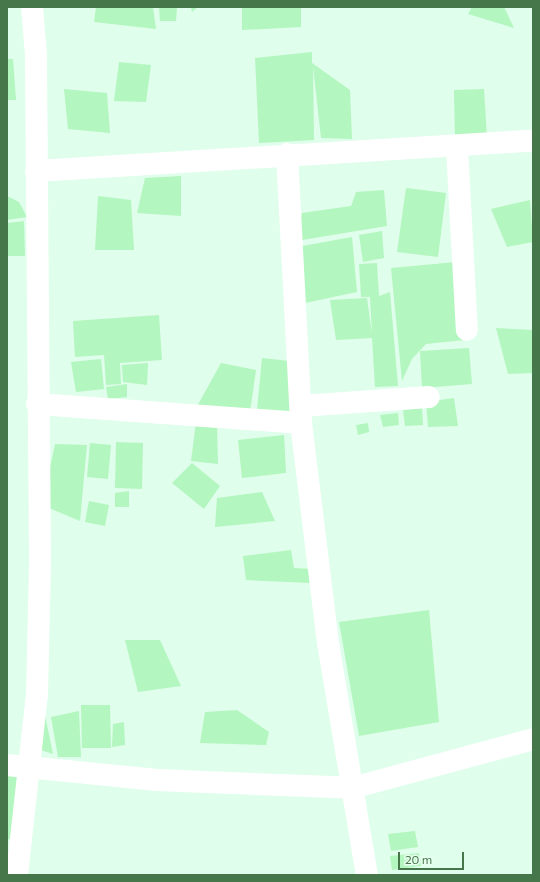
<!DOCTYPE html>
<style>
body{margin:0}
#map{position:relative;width:540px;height:882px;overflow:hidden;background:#dffeeb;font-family:Commissioner,sans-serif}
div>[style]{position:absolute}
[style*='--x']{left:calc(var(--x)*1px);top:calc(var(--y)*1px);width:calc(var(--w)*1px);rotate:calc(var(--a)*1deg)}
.building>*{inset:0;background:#b4f6bf}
.minor>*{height:22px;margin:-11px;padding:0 11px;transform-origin:11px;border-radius:11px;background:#fff}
span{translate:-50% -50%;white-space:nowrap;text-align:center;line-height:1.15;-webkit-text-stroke:4px #e8fff0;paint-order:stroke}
.frame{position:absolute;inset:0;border:8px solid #45774b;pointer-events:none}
.scale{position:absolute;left:398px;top:852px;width:66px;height:18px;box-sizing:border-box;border:2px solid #45774b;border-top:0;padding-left:5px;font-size:12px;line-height:14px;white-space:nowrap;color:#45774b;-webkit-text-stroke:3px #e8fff0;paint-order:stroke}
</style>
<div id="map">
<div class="building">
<i style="clip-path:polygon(96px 7px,153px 7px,156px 29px,94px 22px)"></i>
<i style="clip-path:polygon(159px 7px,177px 7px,176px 21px,160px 21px)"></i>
<i style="clip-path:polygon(191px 7px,198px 7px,192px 12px)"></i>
<i style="clip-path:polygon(242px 7px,301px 7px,301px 27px,242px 30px)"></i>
<i style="clip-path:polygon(472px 7px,504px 7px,514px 28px,468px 14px)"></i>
<i style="clip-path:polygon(312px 52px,312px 63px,350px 90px,352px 139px,321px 138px,313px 66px,314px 140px,259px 143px,255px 58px)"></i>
<i style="clip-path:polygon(7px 59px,13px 59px,16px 100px,7px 100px)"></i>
<i style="clip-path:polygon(119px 62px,151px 65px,146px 102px,114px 101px)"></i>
<i style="clip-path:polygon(64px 89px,107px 93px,110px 133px,68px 129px)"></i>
<i style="clip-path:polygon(484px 89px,487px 138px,455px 141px,454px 90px)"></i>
<i style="clip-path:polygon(181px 176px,181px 216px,137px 213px,145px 178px)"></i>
<i style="clip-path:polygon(406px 188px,446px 193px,438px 257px,397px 252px)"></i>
<i style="clip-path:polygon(384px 190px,387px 226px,296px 241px,302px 213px,351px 206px,356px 192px)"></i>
<i style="clip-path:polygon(7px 196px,19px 202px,27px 217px,7px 220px)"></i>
<i style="clip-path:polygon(98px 196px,131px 200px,134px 250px,95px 250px)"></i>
<i style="clip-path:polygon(530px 200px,533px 242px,507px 247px,491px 209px)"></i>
<i style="clip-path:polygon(24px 221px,25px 256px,7px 256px,7px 223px)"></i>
<i style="clip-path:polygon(382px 231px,384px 258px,363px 262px,359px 235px)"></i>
<i style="clip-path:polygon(352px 237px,357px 292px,305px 303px,297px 247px)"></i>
<i style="clip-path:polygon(456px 262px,464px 340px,426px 344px,412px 359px,402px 381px,391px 268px)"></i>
<i style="clip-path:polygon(377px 263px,379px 296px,390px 292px,398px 386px,375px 387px,372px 338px,336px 340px,330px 300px,367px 298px,372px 334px,370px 297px,361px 297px,359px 264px)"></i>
<i style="clip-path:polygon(159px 315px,162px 360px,120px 363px,121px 384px,106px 385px,104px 355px,75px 357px,73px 321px)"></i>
<i style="clip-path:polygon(496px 328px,533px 330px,533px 373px,508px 374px)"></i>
<i style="clip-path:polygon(469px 348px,472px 384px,422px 388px,420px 351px)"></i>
<i style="clip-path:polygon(262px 358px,299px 362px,294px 414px,257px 410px)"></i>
<i style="clip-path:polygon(101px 359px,104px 389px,76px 392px,71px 362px)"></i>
<i style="clip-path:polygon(148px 363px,147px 385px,123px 382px,122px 365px)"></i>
<i style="clip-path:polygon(221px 363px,256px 370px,250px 412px,195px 410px)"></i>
<i style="clip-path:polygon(127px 384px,127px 397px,108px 399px,106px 387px)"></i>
<i style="clip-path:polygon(454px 398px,458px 426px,428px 427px,426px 402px)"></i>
<i style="clip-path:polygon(422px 408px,423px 425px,405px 426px,403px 410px)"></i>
<i style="clip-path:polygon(398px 413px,399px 425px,383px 427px,380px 415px)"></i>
<i style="clip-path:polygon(196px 422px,217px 424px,218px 464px,191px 461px)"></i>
<i style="clip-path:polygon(368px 423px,369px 432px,358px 435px,356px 425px)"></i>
<i style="clip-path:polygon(284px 435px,286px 473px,242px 478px,238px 440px)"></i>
<i style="clip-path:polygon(116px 442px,143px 443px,142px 489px,115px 488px)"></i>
<i style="clip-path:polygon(90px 443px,111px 445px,108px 479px,87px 477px)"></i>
<i style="clip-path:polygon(55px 444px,87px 445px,80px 521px,42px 505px)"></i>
<i style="clip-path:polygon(192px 463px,220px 486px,204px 509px,172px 483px)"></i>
<i style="clip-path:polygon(129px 491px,129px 507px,115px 507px,115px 493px)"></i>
<i style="clip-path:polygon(262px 492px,275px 521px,215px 527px,217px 498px)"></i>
<i style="clip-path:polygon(89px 501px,109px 505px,105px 526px,85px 522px)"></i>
<i style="clip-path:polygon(291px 550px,294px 568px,313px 569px,310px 583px,246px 580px,243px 556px)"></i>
<i style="clip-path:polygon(429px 610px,439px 722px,359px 736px,339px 622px)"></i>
<i style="clip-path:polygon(125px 640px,160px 640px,181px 686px,138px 692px)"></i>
<i style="clip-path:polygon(81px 705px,110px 705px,111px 748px,82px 748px)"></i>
<i style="clip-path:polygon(237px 710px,269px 732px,266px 745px,200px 743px,205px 712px)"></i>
<i style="clip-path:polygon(79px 711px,81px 757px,58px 757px,51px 717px)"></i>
<i style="clip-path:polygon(45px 715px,53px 754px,38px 749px)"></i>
<i style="clip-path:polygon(124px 722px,125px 745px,112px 747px,113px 724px)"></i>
<i style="clip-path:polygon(7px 776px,19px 776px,15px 843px,7px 838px)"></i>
<i style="clip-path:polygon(415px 831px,418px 847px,391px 851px,388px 834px)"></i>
<i style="clip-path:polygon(419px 853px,421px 866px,392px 870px,390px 856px)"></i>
</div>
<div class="minor">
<i style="--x:457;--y:148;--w:182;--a:86.9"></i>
<i style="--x:287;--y:154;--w:269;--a:87"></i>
<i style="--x:301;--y:423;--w:222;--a:83"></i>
<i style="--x:328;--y:643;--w:235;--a:80.5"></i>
<i style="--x:36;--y:171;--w:498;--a:-3.5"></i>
<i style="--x:37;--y:404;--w:265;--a:4.1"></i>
<i style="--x:301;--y:406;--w:128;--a:-4"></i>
<i style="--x:7;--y:765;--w:151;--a:5.7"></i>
<i style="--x:157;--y:780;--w:195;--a:2.3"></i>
<i style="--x:352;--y:788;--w:188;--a:-15.1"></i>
<i style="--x:17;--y:875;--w:181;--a:-83.7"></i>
<i style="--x:37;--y:695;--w:137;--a:-88.7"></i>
<i style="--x:40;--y:558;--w:503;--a:-90.46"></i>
<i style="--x:36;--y:55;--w:48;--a:-94.8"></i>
</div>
<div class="frame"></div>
<div class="scale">20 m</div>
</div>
